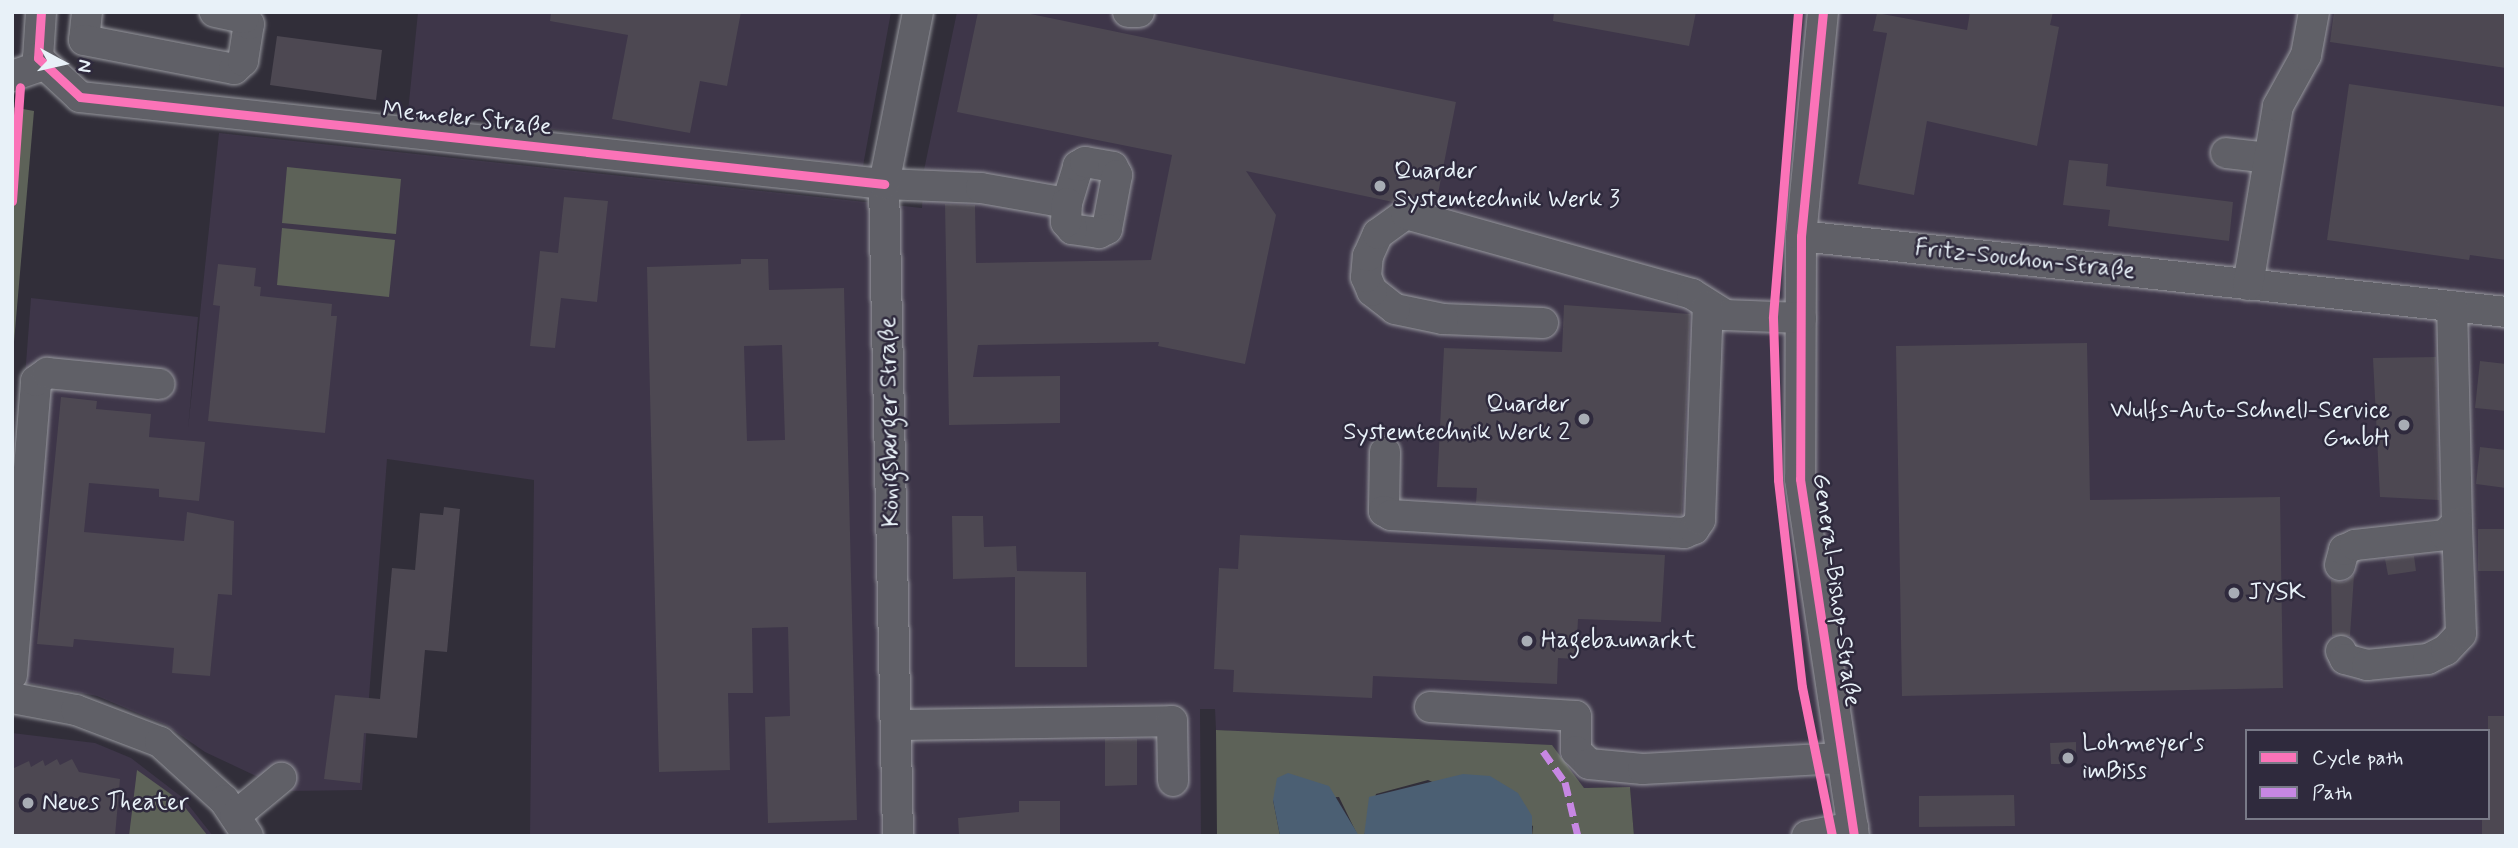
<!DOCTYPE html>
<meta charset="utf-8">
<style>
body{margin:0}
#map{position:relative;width:2518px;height:848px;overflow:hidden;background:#312e39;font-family:Mynerve,sans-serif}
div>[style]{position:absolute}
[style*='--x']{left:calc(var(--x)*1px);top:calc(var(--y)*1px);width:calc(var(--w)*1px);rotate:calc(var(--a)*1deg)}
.built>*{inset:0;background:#3e3649}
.green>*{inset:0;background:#5d6258}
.water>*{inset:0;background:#4b5f73}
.building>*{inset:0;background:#4d4852}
.roads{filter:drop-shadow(0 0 2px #98999f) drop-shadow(0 0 2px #98999f)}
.minor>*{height:30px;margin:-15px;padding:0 15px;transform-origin:15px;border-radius:15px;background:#606067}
.quiet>*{height:7px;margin-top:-3.5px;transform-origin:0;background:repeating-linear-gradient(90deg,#c787e3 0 14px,transparent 0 21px)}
.cycleway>*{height:9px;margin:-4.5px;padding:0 4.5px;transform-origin:4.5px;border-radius:4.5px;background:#fb73b8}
.dots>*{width:19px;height:19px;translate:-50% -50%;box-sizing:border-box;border:4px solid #2f2a3d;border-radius:50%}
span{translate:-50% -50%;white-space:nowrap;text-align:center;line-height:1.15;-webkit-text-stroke:5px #2f2a3d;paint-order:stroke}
.street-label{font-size:24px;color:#e8f1f8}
.poi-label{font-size:24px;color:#e8f1f8}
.left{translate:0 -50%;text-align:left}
.right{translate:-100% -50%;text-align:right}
.frame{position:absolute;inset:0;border:14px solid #e8f1f8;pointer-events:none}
.legend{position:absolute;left:2245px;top:729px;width:245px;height:91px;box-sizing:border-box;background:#2f2a3d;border:2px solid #797a88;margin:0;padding:9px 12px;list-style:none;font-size:21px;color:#e8f1f8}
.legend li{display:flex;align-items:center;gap:14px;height:35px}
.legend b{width:35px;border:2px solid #797a88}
.north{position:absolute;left:28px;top:28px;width:70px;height:70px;-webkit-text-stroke:5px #2f2a3d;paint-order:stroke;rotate:98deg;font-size:19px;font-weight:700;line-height:28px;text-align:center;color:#e8f1f8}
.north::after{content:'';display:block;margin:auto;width:24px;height:32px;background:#e8f1f8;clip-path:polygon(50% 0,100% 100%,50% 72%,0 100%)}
</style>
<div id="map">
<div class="built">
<i style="clip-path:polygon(418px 12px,891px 12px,863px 166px,408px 112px)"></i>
<i style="clip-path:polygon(evenodd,957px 12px,2506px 12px,2506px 836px,1634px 836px,1630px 787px,1584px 788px,1305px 736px,1216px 730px,1215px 709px,1200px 709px,1201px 836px,530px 836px,534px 480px,387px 459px,362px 790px,288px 791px,205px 752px,166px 725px,97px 696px,16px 681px,12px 547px,31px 298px,198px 317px,188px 429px,219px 133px,922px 208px,924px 170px,957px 12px,2247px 731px,2488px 731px,2488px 818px,2247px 818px,2247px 731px)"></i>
<i style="clip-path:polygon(12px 733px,95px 743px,131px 758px,183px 798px,213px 836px,12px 836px)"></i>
</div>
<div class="green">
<i style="clip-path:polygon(12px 107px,34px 111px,12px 365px)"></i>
<i style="clip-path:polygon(287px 167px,401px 179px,396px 234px,282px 223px)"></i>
<i style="clip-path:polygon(282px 228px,395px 240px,389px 297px,277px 285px)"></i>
<i style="clip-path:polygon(1216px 730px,1552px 745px,1584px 788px,1630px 787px,1634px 836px,1532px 836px,1533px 826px,1428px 780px,1376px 794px,1364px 836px,1357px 834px,1339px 797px,1273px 800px,1280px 836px,1217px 836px)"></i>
<i style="clip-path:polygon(137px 770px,179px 800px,208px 836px,129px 836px)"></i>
</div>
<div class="water">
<i style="clip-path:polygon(1288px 773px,1329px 786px,1359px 836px,1280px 836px,1273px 800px,1277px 778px)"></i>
<i style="clip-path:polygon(1463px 774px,1490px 776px,1518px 793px,1532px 816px,1532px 836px,1364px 836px,1369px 797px)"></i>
</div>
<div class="building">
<i style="clip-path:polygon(551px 12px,741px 12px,727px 86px,700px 81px,690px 133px,612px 119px,628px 35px,550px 21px)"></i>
<i style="clip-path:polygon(978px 12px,1021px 12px,1456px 102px,1436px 204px,1410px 197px,1393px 202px,1246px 171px,1276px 215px,1245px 364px,1158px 346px,1159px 342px,978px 345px,973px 377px,1060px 376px,1060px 423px,949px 425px,945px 204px,975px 205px,976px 263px,1151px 260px,1172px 155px,957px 112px)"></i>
<i style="clip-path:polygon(1554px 12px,1696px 12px,1689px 46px,1553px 21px)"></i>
<i style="clip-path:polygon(1970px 12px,2053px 12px,2050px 25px,2059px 27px,2037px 146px,1927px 121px,1914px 195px,1858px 184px,1887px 33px,1873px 31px,1877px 13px,1967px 30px)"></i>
<i style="clip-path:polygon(2334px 12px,2506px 12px,2506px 68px,2330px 42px)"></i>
<i style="clip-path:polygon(277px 36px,382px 50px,376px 100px,270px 85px)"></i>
<i style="clip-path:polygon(2349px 84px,2506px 107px,2506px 260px,2470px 255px,2469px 260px,2327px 240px)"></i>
<i style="clip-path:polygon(2069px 160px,2108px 164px,2106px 186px,2233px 202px,2229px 241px,2108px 226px,2110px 210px,2063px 205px)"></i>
<i style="clip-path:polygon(564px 197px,608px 201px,597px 302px,561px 298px,555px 348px,530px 346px,540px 251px,558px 253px)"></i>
<i style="clip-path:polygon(evenodd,741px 259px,768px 259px,769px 290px,844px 288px,857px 820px,768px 823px,765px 717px,790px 716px,788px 627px,752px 628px,753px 693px,728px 693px,730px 770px,659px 772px,647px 267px,741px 264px,741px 259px,782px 345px,785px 440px,747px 441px,744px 346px,782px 345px)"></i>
<i style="clip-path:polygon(218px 264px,256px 268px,254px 286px,261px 287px,260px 296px,332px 304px,331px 316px,337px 316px,325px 433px,208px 421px,220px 306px,213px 305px)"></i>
<i style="clip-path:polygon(1564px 305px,1690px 314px,1682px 515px,1476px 503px,1477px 488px,1437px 487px,1444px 348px,1562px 352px)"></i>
<i style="clip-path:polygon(2087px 343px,2090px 500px,2280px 497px,2283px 688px,1902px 696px,1896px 346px)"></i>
<i style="clip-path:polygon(2436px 357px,2439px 500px,2380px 497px,2373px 358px)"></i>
<i style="clip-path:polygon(2480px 361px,2506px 364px,2506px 411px,2475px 408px)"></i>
<i style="clip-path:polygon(61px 397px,97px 401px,96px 409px,151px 414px,149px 437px,205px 442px,199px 501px,159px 497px,159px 489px,89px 483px,84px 532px,184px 541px,187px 512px,234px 521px,232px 595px,218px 594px,210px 676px,172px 673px,174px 648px,74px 639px,73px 647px,37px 644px)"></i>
<i style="clip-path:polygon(2480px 447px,2506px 450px,2506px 488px,2476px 484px)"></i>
<i style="clip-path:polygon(444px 507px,460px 509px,447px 652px,425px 650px,417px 738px,364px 733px,360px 783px,324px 779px,335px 695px,380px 699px,392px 568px,415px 570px,420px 513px,443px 515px)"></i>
<i style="clip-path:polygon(952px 516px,983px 516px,984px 547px,1016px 546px,1017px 571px,1086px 572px,1087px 667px,1015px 667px,1015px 577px,953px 579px)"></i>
<i style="clip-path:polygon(2478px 529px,2506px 529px,2506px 571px,2478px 571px)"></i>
<i style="clip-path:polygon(1240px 535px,1665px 555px,1661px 622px,1578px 619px,1576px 659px,1558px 658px,1557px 684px,1373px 676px,1372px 698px,1233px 692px,1234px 670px,1214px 669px,1219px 568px,1238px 569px)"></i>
<i style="clip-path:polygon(2414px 556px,2416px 571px,2388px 575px,2385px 559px)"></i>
<i style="clip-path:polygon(2354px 575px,2350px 636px,2332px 636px,2331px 580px,2344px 582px)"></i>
<i style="clip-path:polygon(2488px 716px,2506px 716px,2506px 836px,2482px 836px,2482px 818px,2488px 818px)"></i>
<i style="clip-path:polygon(1105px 739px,1137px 739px,1137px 785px,1105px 786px)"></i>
<i style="clip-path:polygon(2076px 742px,2076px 764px,2051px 764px,2050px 743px)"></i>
<i style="clip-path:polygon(57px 759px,60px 765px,72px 759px,79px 772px,120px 779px,115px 836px,12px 836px,12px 769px,29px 761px,31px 767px,43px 760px,45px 766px)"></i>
<i style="clip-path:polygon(2014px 795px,2015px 826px,1919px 827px,1919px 796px)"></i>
<i style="clip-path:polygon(1019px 801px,1060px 801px,1060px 836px,959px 836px,958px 818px,1019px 812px)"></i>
</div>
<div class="roads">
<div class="minor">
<i style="--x:41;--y:12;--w:46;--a:93.7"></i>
<i style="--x:38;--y:58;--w:57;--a:42.9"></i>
<i style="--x:80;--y:97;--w:809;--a:6.18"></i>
<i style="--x:884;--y:184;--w:97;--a:2.4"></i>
<i style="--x:981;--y:188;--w:87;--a:9.9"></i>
<i style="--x:1067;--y:203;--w:39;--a:-73"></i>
<i style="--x:1078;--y:166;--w:8;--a:-30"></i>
<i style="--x:1085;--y:162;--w:28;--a:10"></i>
<i style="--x:1113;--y:167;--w:9;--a:63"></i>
<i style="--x:1117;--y:175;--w:55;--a:100.5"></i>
<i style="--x:1107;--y:229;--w:9;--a:153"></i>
<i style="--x:1099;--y:233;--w:27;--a:-172"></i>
<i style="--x:1072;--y:229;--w:9;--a:-131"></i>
<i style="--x:1066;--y:222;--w:19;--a:-87"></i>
<i style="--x:87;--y:12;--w:28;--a:96"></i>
<i style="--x:84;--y:40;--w:153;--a:10.9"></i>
<i style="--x:234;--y:69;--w:12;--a:-42"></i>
<i style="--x:243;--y:61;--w:37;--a:-81"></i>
<i style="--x:249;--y:24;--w:8;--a:-130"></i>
<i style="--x:244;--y:18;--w:30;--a:-168"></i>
<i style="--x:1128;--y:12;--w:11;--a:0"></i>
<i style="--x:1823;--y:12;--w:225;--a:95.6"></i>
<i style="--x:1801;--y:236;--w:243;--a:90.2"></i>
<i style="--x:1800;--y:479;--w:361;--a:81.4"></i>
<i style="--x:12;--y:76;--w:34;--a:-19"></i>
<i style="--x:2226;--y:153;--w:43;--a:6.6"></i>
<i style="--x:1801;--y:236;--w:709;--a:6.15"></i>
<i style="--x:2248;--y:285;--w:181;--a:-80.5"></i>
<i style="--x:2278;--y:106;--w:58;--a:-61.2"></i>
<i style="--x:2306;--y:55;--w:44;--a:-79.5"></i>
<i style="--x:1543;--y:323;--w:100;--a:-177.7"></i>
<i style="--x:1443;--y:319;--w:49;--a:-168.2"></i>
<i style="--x:1395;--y:309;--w:29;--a:-142"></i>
<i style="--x:1372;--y:291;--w:15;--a:-113"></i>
<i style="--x:1366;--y:277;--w:21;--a:-85"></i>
<i style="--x:1368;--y:256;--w:24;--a:-66"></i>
<i style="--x:1378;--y:234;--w:34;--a:-36"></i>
<i style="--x:1406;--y:214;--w:297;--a:15.6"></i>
<i style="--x:1692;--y:294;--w:39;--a:32"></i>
<i style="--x:1725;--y:315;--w:76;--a:2.3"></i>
<i style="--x:1385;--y:452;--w:59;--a:91"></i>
<i style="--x:1384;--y:511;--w:8;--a:30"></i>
<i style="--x:1391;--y:515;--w:294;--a:3.5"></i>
<i style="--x:1684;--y:533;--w:11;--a:-22"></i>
<i style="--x:1694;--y:529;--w:11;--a:-56"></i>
<i style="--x:1700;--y:520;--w:214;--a:-87.9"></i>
<i style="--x:2340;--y:565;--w:16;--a:-75"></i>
<i style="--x:2344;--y:550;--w:12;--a:-24"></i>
<i style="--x:2355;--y:545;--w:91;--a:-6.3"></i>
<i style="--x:2445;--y:535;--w:17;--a:-45"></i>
<i style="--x:2457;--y:523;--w:217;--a:-91.3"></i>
<i style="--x:2341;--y:651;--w:9;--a:63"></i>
<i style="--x:2345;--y:659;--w:23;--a:15"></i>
<i style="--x:2367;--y:665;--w:61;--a:-5.6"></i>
<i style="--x:2428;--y:659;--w:20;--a:-27"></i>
<i style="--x:2446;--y:650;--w:22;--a:-47"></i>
<i style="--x:2461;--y:634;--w:111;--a:-92.1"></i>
<i style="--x:12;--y:675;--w:295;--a:-85.3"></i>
<i style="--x:36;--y:381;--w:14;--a:-36"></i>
<i style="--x:47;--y:373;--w:113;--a:5.6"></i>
<i style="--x:12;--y:698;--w:65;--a:10.6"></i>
<i style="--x:76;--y:710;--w:90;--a:20.9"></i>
<i style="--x:160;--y:742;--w:86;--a:42.2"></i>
<i style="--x:224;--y:800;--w:43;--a:56.3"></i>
<i style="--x:1430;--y:707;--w:146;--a:3.5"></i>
<i style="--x:1576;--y:716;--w:35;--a:90"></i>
<i style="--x:1576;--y:751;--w:18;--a:45"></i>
<i style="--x:1589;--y:764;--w:54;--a:5.3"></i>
<i style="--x:1643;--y:769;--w:198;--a:-3.2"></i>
<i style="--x:897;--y:725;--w:275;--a:-0.8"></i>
<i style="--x:1172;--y:721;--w:60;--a:89"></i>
<i style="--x:235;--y:816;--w:60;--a:-39.6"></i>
<i style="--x:898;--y:836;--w:652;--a:-91.23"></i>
<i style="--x:884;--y:184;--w:175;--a:-78.8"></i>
<i style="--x:1807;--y:836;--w:47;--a:-11.1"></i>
</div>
</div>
<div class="quiet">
<i style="--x:1543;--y:751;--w:38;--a:55"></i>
<i style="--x:1565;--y:782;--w:56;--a:76.5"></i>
</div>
<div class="cycleway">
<i style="--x:41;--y:12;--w:46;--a:93.7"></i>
<i style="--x:38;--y:58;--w:57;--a:42.9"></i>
<i style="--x:80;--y:97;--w:809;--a:6.18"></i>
<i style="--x:1798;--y:12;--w:307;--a:94.7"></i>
<i style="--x:1773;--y:318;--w:162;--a:88.2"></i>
<i style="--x:1778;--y:480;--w:208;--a:83.4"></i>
<i style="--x:1802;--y:687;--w:152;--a:78.6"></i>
<i style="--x:1823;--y:12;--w:225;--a:95.6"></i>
<i style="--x:1801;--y:236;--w:243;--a:90.2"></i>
<i style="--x:1800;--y:479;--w:361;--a:81.4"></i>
<i style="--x:12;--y:201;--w:114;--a:-86"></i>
</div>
<div class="dots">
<i style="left:1380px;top:186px;background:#a8adb5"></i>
<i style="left:1584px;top:419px;background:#a8adb5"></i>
<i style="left:2404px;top:425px;background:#a8adb5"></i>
<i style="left:2234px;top:593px;background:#a8adb5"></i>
<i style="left:1527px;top:641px;background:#a8adb5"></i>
<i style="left:2068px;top:758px;background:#a8adb5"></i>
<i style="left:28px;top:803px;background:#a8adb5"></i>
</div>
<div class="street-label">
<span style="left:467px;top:119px;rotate:6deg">Memeler Straße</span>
<span style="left:2025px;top:260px;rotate:6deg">Fritz-Souchon-Straße</span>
<span style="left:890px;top:422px;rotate:-91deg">Königsberger Straße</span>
<span style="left:1836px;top:590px;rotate:82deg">General-Bishop-Straße</span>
</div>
<div class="poi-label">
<span class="left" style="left:1394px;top:186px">Quarder<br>Systemtechnik Werk 3</span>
<span class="right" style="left:1570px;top:419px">Quarder<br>Systemtechnik Werk 2</span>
<span class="right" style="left:2390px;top:425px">Wulfs-Auto-Schnell-Service<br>GmbH</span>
<span class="left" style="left:2248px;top:593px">JYSK</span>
<span class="left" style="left:1541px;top:641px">Hagebaumarkt</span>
<span class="left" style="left:2082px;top:758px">Lohmeyer's<br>imBiss</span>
<span class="left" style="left:42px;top:803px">Neues Theater</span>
</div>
<div class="frame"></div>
<ul class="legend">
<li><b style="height:9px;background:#fb73b8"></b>Cycle path</li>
<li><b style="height:9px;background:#c787e3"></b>Path</li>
</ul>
<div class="north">N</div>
</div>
